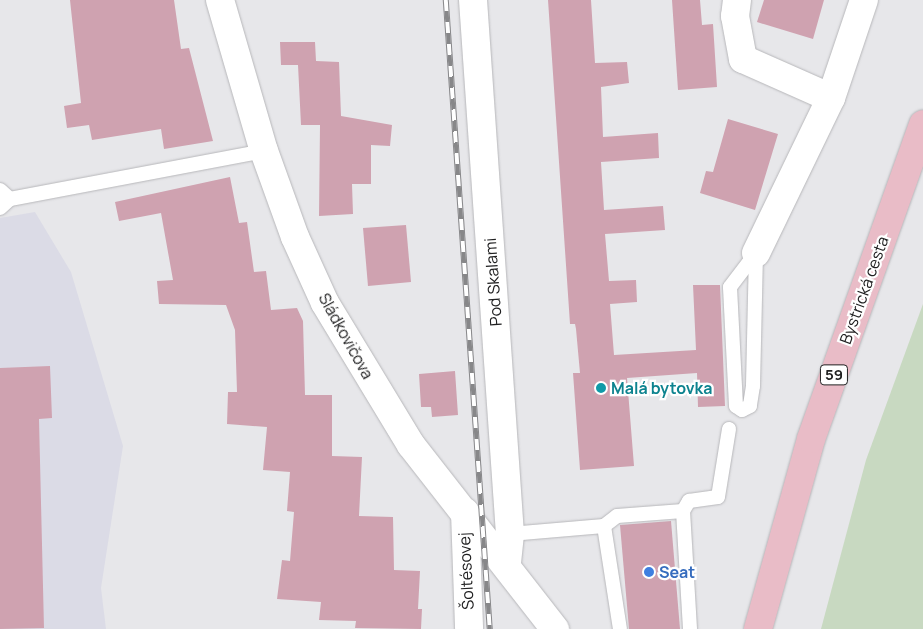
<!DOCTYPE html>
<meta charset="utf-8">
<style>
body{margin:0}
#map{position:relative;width:923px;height:629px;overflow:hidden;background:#e7e7ea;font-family:Manrope,sans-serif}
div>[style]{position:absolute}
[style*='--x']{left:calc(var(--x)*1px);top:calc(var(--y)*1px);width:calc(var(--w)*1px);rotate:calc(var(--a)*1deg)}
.built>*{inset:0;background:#dbdbe6}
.green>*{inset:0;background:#c8d9c1}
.building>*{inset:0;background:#cfa2b0}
.roads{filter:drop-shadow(0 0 1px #b7b7ba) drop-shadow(0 0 1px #b7b7ba)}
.service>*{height:14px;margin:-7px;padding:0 7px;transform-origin:7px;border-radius:7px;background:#fff}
.minor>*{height:28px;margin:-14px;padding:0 14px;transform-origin:14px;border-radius:14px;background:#fff}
.primary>*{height:28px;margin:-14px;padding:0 14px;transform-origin:14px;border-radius:14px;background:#e9bcc7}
.rail>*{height:5.5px;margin-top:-2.75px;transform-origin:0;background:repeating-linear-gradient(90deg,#fff 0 11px,#878789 0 22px);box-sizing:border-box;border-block:1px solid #878789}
.dots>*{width:14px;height:14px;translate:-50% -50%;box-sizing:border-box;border:2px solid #fff;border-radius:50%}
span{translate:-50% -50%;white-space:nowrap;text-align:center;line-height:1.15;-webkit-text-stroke:4.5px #fff;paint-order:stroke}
.shield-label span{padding:1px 4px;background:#fff;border:1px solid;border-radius:4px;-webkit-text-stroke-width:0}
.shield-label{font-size:15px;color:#202021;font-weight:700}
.street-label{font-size:16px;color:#202021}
.culture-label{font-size:16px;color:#0d838f;font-weight:700}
.left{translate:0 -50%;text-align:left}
.shop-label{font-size:16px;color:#366cbe;font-weight:700}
</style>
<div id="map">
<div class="built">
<i style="clip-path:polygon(35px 212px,71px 272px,123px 446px,101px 588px,106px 629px,0 629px,0 218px)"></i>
</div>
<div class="green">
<i style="clip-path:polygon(923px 304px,923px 629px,821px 629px,866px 460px)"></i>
</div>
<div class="building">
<i style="clip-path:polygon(70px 0,174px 0,181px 49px,189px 48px,213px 141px,164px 149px,161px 129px,92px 140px,89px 125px,67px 128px,64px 106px,81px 103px)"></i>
<i style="clip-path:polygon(548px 0,591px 0,595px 63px,627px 62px,629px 83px,601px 87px,603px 137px,658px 133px,659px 158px,601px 162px,604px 210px,663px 206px,665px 230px,605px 234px,609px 281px,636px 280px,637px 302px,610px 304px,614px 355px,696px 350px,693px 285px,720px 285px,725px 406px,698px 407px,697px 373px,627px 378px,634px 466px,580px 470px,573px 373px,580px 373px,576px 329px,575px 324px,570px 324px)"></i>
<i style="clip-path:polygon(672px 0,700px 0,702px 25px,713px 24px,717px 87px,678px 90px)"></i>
<i style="clip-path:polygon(764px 0,824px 0,813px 39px,757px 22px)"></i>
<i style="clip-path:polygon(280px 42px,315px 42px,316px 61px,339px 62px,341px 116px,392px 125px,390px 146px,371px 145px,371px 184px,352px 184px,353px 214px,319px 216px,320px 125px,301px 125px,298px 65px,281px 65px)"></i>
<i style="clip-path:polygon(728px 119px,778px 134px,755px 210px,700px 193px,706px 171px,713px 172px)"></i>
<i style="clip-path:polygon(230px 177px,239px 223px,247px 222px,254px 272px,266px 271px,271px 310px,297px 308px,303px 321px,305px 395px,332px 395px,332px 456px,362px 457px,359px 516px,393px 517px,394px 570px,420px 571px,418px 609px,422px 609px,421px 629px,355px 628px,356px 621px,319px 620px,321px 602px,277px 599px,282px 560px,290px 561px,294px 512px,287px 511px,290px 472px,263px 470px,267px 427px,227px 424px,228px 392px,237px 392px,235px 330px,226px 305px,159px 304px,157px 281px,173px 280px,161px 213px,119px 221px,115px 202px)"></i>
<i style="clip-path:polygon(406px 225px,411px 282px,368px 286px,363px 228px)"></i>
<i style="clip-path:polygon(50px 366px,52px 418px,39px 419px,44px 628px,0 629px,0 368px)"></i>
<i style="clip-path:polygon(455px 371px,458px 415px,432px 417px,431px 407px,421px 407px,419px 374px)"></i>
<i style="clip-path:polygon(671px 521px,680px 629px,629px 629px,620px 525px)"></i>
</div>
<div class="roads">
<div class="service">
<i style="--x:0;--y:190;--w:13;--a:42"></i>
<i style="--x:10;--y:199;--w:258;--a:-10.7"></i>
<i style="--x:0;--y:208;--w:13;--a:-42"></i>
<i style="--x:756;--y:253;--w:133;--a:91.3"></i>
<i style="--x:753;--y:386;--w:20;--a:99"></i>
<i style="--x:750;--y:406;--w:9;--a:153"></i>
<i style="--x:742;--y:410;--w:7;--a:-146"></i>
<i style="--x:736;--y:406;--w:119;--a:-92.9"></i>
<i style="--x:730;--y:287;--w:43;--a:-52.6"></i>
<i style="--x:683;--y:511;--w:12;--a:-59"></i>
<i style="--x:689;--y:501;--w:29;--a:-8"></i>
<i style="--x:718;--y:497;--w:69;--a:-80.8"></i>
<i style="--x:604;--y:526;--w:104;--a:81.2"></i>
<i style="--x:510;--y:534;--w:94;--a:-4.9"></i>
<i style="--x:604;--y:526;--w:16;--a:-38"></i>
<i style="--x:617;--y:516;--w:66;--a:-4.3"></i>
<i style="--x:683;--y:511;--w:118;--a:86.6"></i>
</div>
<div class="minor">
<i style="--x:220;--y:0;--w:157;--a:73.8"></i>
<i style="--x:264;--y:151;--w:91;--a:70.2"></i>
<i style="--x:295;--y:237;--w:72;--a:65.6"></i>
<i style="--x:325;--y:303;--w:166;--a:58.8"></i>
<i style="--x:411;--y:445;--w:234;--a:52"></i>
<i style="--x:473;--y:0;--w:535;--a:86.04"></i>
<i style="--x:510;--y:534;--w:30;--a:96"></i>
<i style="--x:737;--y:0;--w:16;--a:97"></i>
<i style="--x:735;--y:16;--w:44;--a:79.5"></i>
<i style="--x:743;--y:59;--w:96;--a:23.9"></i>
<i style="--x:831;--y:98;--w:103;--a:-71.4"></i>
<i style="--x:756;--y:253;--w:172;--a:-64.2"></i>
<i style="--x:465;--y:512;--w:117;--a:88"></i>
</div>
<div class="primary">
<i style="--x:758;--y:629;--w:197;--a:-74.4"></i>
<i style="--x:811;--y:439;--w:334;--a:-70.4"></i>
</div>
</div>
<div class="rail">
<i style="--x:446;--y:0;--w:631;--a:86"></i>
</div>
<div class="dots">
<i style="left:601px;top:388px;background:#0f9aa8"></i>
<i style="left:649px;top:572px;background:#3f7fe0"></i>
</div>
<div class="shield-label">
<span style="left:834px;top:375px">59</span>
</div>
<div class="street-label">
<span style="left:493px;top:282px;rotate:-94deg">Pod Skalami</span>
<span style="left:864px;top:290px;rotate:-70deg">Bystrická cesta</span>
<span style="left:346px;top:336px;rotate:61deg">Sládkovičova</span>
<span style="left:466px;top:571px;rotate:-93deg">Šoltésovej</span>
</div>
<div class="culture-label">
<span class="left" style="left:611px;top:388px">Malá bytovka</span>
</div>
<div class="shop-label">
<span class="left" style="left:659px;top:572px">Seat</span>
</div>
</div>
